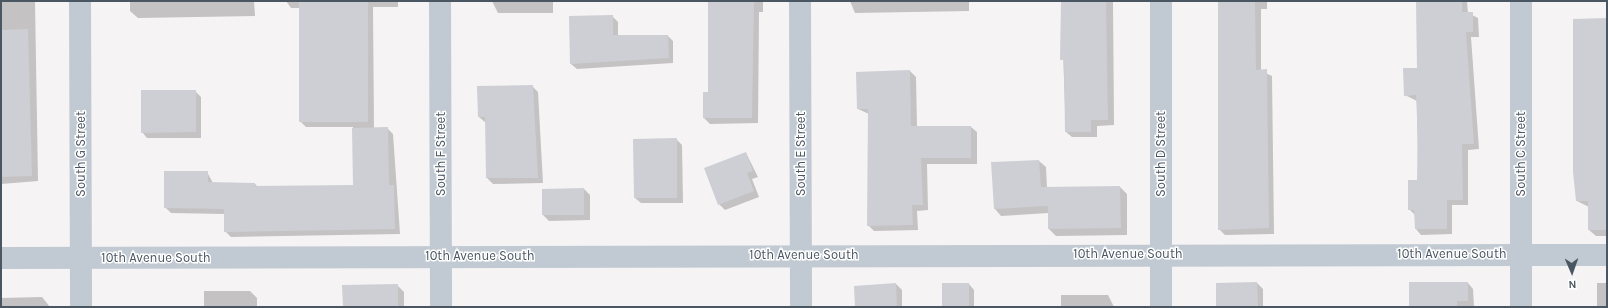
<!DOCTYPE html>
<style>
body{margin:0}
#map{position:relative;width:1608px;height:308px;overflow:hidden;background:#f5f3f3;font-family:Karla,sans-serif}
div>[style]{position:absolute}
[style*='--x']{left:calc(var(--x)*1px);top:calc(var(--y)*1px);width:calc(var(--w)*1px);rotate:calc(var(--a)*1deg)}
.shadow>*{inset:0;background:#0003}
.building>*{inset:0;background:#cdcfd5}
.street>*{height:22px;margin:-11px;padding:0 11px;transform-origin:11px;border-radius:11px;background:#c1cad2}
span{translate:-50% -50%;white-space:nowrap;text-align:center;line-height:1.15;-webkit-text-stroke:3px #fff;paint-order:stroke}
.street-label{font-size:13px;color:#4a5661}
.frame{position:absolute;inset:0;border:2px solid #4a5661;pointer-events:none}
.north{position:absolute;left:1552px;top:252px;width:40px;height:40px;-webkit-text-stroke:3px #fff;paint-order:stroke;rotate:178deg;font-size:11px;font-weight:700;line-height:16px;text-align:center;color:#4a5661}
.north::after{content:'';display:block;margin:auto;width:14px;height:18px;background:#4a5661;clip-path:polygon(50% 0,100% 100%,50% 72%,0 100%)}
</style>
<div id="map">
<div class="shadow">
<i style="clip-path:polygon(1px 1px,35px 1px,38px 181px,1px 184px)"></i>
<i style="clip-path:polygon(130px 1px,254px 1px,255px 16px,138px 18px,130px 11px)"></i>
<i style="clip-path:polygon(286px 1px,398px 1px,398px 7px,373px 7px,374px 129px,387px 128px,393px 134px,400px 234px,231px 237px,225px 231px,225px 214px,171px 213px,165px 207px,207px 172px,213px 183px,255px 184px,258px 187px,354px 186px,353px 127px,306px 127px,300px 121px,300px 8px,291px 8px)"></i>
<i style="clip-path:polygon(492px 1px,553px 1px,553px 13px,498px 13px)"></i>
<i style="clip-path:polygon(709px 1px,763px 1px,763px 12px,759px 12px,758px 123px,710px 124px,704px 118px,708px 93px)"></i>
<i style="clip-path:polygon(850px 1px,969px 1px,969px 11px,855px 13px)"></i>
<i style="clip-path:polygon(1061px 1px,1113px 1px,1114px 125px,1097px 126px,1097px 137px,1072px 137px,1066px 132px)"></i>
<i style="clip-path:polygon(1218px 1px,1267px 1px,1267px 9px,1261px 9px,1261px 71px,1272px 76px,1274px 234px,1225px 235px,1219px 229px)"></i>
<i style="clip-path:polygon(1417px 1px,1467px 1px,1468px 13px,1478px 18px,1479px 37px,1471px 37px,1479px 149px,1468px 150px,1468px 205px,1452px 205px,1452px 234px,1421px 235px,1416px 229px,1415px 215px,1409px 209px,1418px 181px,1417px 101px,1405px 95px,1418px 69px)"></i>
<i style="clip-path:polygon(612px 16px,618px 22px,618px 36px,668px 36px,673px 41px,673px 63px,577px 69px,571px 64px)"></i>
<i style="clip-path:polygon(1607px 19px,1607px 236px,1596px 236px,1589px 230px,1589px 207px,1577px 201px)"></i>
<i style="clip-path:polygon(910px 71px,916px 77px,917px 127px,971px 127px,977px 132px,977px 164px,927px 164px,928px 210px,917px 211px,918px 230px,874px 231px,868px 225px,869px 114px,858px 109px,857px 73px)"></i>
<i style="clip-path:polygon(532px 86px,538px 92px,543px 183px,493px 184px,487px 178px,486px 123px,479px 117px,478px 87px)"></i>
<i style="clip-path:polygon(195px 91px,201px 97px,201px 138px,147px 138px,142px 132px)"></i>
<i style="clip-path:polygon(676px 139px,682px 145px,683px 203px,641px 203px,635px 198px)"></i>
<i style="clip-path:polygon(746px 153px,758px 177px,752px 179px,759px 197px,725px 210px,719px 204px)"></i>
<i style="clip-path:polygon(1039px 161px,1046px 167px,1047px 188px,1120px 187px,1127px 194px,1127px 235px,1056px 236px,1049px 229px,1049px 213px,1001px 216px,995px 209px)"></i>
<i style="clip-path:polygon(584px 189px,590px 195px,590px 220px,549px 221px,543px 215px,543px 190px)"></i>
<i style="clip-path:polygon(1257px 283px,1263px 289px,1263px 307px,1217px 307px)"></i>
<i style="clip-path:polygon(1468px 283px,1473px 289px,1474px 307px,1410px 307px)"></i>
<i style="clip-path:polygon(1597px 283px,1607px 283px,1607px 307px,1597px 307px)"></i>
<i style="clip-path:polygon(896px 284px,902px 290px,902px 307px,856px 307px)"></i>
<i style="clip-path:polygon(969px 284px,974px 290px,974px 307px,943px 307px)"></i>
<i style="clip-path:polygon(397px 285px,404px 292px,404px 307px,344px 307px)"></i>
<i style="clip-path:polygon(204px 291px,250px 291px,257px 298px,257px 307px,204px 307px)"></i>
<i style="clip-path:polygon(1061px 295px,1108px 295px,1114px 307px,1061px 307px)"></i>
<i style="clip-path:polygon(42px 297px,50px 307px,1px 307px,1px 298px)"></i>
</div>
<div class="building">
<i style="clip-path:polygon(299px 1px,368px 1px,368px 122px,299px 122px)"></i>
<i style="clip-path:polygon(708px 1px,754px 1px,752px 118px,703px 118px,703px 92px,708px 92px)"></i>
<i style="clip-path:polygon(1061px 1px,1106px 1px,1108px 120px,1091px 120px,1091px 132px,1065px 132px,1064px 60px,1060px 60px)"></i>
<i style="clip-path:polygon(1218px 1px,1255px 1px,1256px 70px,1267px 69px,1269px 228px,1218px 230px)"></i>
<i style="clip-path:polygon(1416px 1px,1462px 1px,1462px 12px,1473px 12px,1473px 32px,1466px 32px,1474px 144px,1462px 144px,1463px 200px,1447px 200px,1447px 229px,1415px 229px,1414px 210px,1408px 210px,1408px 180px,1417px 180px,1418px 139px,1416px 95px,1404px 96px,1403px 68px,1417px 68px)"></i>
<i style="clip-path:polygon(613px 15px,613px 35px,668px 35px,669px 58px,570px 64px,569px 16px)"></i>
<i style="clip-path:polygon(1607px 18px,1607px 230px,1588px 230px,1588px 201px,1576px 201px,1573px 172px,1573px 19px)"></i>
<i style="clip-path:polygon(28px 29px,32px 176px,1px 177px,1px 30px)"></i>
<i style="clip-path:polygon(910px 70px,911px 126px,971px 126px,971px 158px,921px 158px,923px 205px,912px 205px,913px 225px,867px 226px,868px 109px,857px 109px,856px 72px)"></i>
<i style="clip-path:polygon(533px 85px,538px 178px,486px 178px,485px 117px,478px 117px,477px 86px)"></i>
<i style="clip-path:polygon(141px 90px,196px 90px,196px 132px,141px 133px)"></i>
<i style="clip-path:polygon(388px 127px,389px 185px,394px 185px,395px 229px,224px 232px,224px 209px,164px 208px,164px 171px,208px 171px,208px 182px,255px 183px,255px 186px,353px 185px,352px 128px)"></i>
<i style="clip-path:polygon(677px 138px,677px 198px,634px 198px,633px 139px)"></i>
<i style="clip-path:polygon(746px 152px,753px 171px,747px 173px,754px 191px,718px 205px,704px 168px)"></i>
<i style="clip-path:polygon(1039px 160px,1041px 187px,1120px 186px,1121px 228px,1048px 229px,1048px 206px,994px 209px,991px 162px)"></i>
<i style="clip-path:polygon(584px 188px,584px 215px,542px 215px,542px 189px)"></i>
<i style="clip-path:polygon(1257px 282px,1258px 307px,1216px 307px,1216px 283px)"></i>
<i style="clip-path:polygon(1409px 282px,1468px 282px,1468px 301px,1457px 301px,1457px 307px,1409px 307px)"></i>
<i style="clip-path:polygon(896px 283px,897px 307px,855px 307px,854px 286px)"></i>
<i style="clip-path:polygon(942px 283px,969px 283px,969px 307px,942px 307px)"></i>
<i style="clip-path:polygon(398px 284px,398px 307px,343px 307px,342px 285px)"></i>
</div>
<div class="street">
<i style="--x:80;--y:1;--w:306;--a:89.8"></i>
<i style="--x:440;--y:1;--w:306;--a:89.8"></i>
<i style="--x:800;--y:1;--w:306;--a:89.8"></i>
<i style="--x:1161;--y:1;--w:306;--a:90"></i>
<i style="--x:1521;--y:1;--w:306;--a:90"></i>
<i style="--x:1;--y:258;--w:1606;--a:-0.11"></i>
</div>
<div class="street-label">
<span style="left:81px;top:154px;rotate:-90deg">South G Street</span>
<span style="left:441px;top:154px;rotate:-90deg">South F Street</span>
<span style="left:801px;top:154px;rotate:-90deg">South E Street</span>
<span style="left:1161px;top:154px;rotate:-90deg">South D Street</span>
<span style="left:1521px;top:154px;rotate:-90deg">South C Street</span>
<span style="left:1128px;top:254px">10th Avenue South</span>
<span style="left:1452px;top:254px">10th Avenue South</span>
<span style="left:804px;top:255px">10th Avenue South</span>
<span style="left:480px;top:256px">10th Avenue South</span>
<span style="left:156px;top:258px">10th Avenue South</span>
</div>
<div class="frame"></div>
<div class="north">N</div>
</div>
